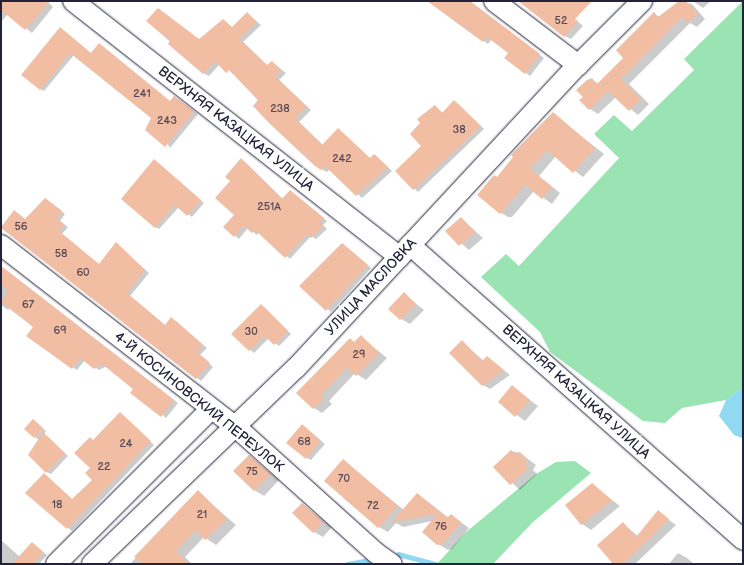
<!DOCTYPE html>
<meta charset="utf-8">
<style>
body{margin:0}
#map{position:relative;width:744px;height:565px;overflow:hidden;background:#fff;font-family:"Balsamiq Sans",sans-serif}
div>[style]{position:absolute}
[style*='--x']{left:calc(var(--x)*1px);top:calc(var(--y)*1px);width:calc(var(--w)*1px);rotate:calc(var(--a)*1deg)}
.green>*{inset:0;background:#9ae4b3}
.water>*{inset:0;background:#90d9f1}
.shadow>*{inset:0;background:#0003}
.stream>*{height:5px;margin:-2.5px;padding:0 2.5px;transform-origin:2.5px;border-radius:2.5px;background:#90d9f1}
.building>*{inset:0;background:#f1bda3}
.roads{filter:drop-shadow(0 0 1px #22223b) drop-shadow(0 0 1px #22223b)}
.street>*{height:20px;margin:-10px;padding:0 10px;transform-origin:10px;border-radius:10px;background:#fff}
span{translate:-50% -50%;white-space:nowrap;text-align:center;line-height:1.15;-webkit-text-stroke:5px #fff;paint-order:stroke}
.number-label{font-size:11px;color:#564955}
.number-label span{-webkit-text-stroke-width:0}
.street-label{font-size:14px;color:#22223b}
.frame{position:absolute;inset:0;border:2px solid #22223b;pointer-events:none}
</style>
<div id="map">
<div class="green">
<i style="clip-path:polygon(743px 1px,743px 387px,726px 400px,682px 408px,665px 423px,643px 421px,550px 352px,540px 332px,481px 277px,506px 254px,519px 266px,619px 158px,594px 134px,614px 115px,632px 131px,694px 70px,684px 59px)"></i>
<i style="clip-path:polygon(575px 461px,591px 473px,533px 522px,493px 564px,437px 564px,465px 533px,536px 474px,556px 462px)"></i>
</div>
<div class="water">
<i style="clip-path:polygon(743px 387px,743px 437px,742px 438px,734px 435px,719px 416px,726px 400px)"></i>
</div>
<div class="shadow">
<i style="clip-path:polygon(1px 1px,47px 1px,53px 7px,32px 33px,8px 14px,1px 22px)"></i>
<i style="clip-path:polygon(431px 1px,469px 1px,544px 58px,530px 76px,506px 58px,510px 53px,492px 39px,488px 44px,484px 41px)"></i>
<i style="clip-path:polygon(554px 1px,583px 26px,571px 39px,565px 36px)"></i>
<i style="clip-path:polygon(680px 1px,692px 4px,705px 19px,697px 27px,690px 23px,629px 84px,649px 104px,638px 115px,616px 97px,598px 114px,590px 109px,584px 97px,592px 80px,599px 84px,625px 58px,654px 14px,660px 17px)"></i>
<i style="clip-path:polygon(693px 1px,711px 1px,703px 8px)"></i>
<i style="clip-path:polygon(248px 14px,261px 25px,243px 42px,268px 66px,272px 62px,286px 73px,279px 80px,311px 110px,299px 122px,323px 145px,338px 129px,371px 159px,375px 155px,392px 171px,362px 198px,330px 169px,327px 172px,321px 169px,233px 73px,220px 64px,209px 76px,203px 73px,148px 21px,200px 40px,223px 20px,233px 28px)"></i>
<i style="clip-path:polygon(61px 29px,92px 54px,170px 102px,179px 100px,198px 114px,170px 148px,152px 118px,74px 55px,44px 91px,40px 89px)"></i>
<i style="clip-path:polygon(458px 104px,484px 129px,418px 192px,396px 171px,423px 146px,435px 106px,443px 113px)"></i>
<i style="clip-path:polygon(553px 114px,604px 154px,583px 177px,556px 156px,539px 176px,560px 193px,552px 204px,534px 191px,512px 217px,508px 217px,498px 211px,497px 178px)"></i>
<i style="clip-path:polygon(245px 162px,283px 199px,294px 194px,327px 221px,323px 225px,327px 229px,316px 239px,311px 236px,290px 259px,259px 232px,257px 235px,248px 228px,239px 239px,225px 227px,236px 215px)"></i>
<i style="clip-path:polygon(158px 163px,204px 203px,192px 217px,179px 207px,159px 229px,155px 227px)"></i>
<i style="clip-path:polygon(46px 199px,65px 214px,60px 221px,68px 227px,62px 234px,99px 265px,116px 244px,149px 273px,130px 296px,166px 326px,176px 321px,207px 348px,200px 355px,213px 367px,201px 381px,1px 227px,14px 211px,26px 220px)"></i>
<i style="clip-path:polygon(461px 218px,483px 238px,469px 250px,447px 231px)"></i>
<i style="clip-path:polygon(343px 244px,371px 268px,331px 312px,301px 286px)"></i>
<i style="clip-path:polygon(1px 266px,178px 403px,166px 418px,107px 366px,99px 370px,85px 360px,77px 370px,28px 336px,35px 326px,10px 307px,8px 310px,1px 305px)"></i>
<i style="clip-path:polygon(404px 294px,424px 310px,410px 324px,401px 319px)"></i>
<i style="clip-path:polygon(265px 308px,291px 334px,279px 346px,269px 338px,254px 353px,233px 334px)"></i>
<i style="clip-path:polygon(361px 337px,387px 358px,366px 380px,355px 373px,329px 401px,332px 404px,322px 413px,314px 408px,298px 393px,350px 340px,355px 343px)"></i>
<i style="clip-path:polygon(462px 342px,484px 361px,487px 357px,510px 375px,490px 389px,483px 385px)"></i>
<i style="clip-path:polygon(512px 387px,538px 406px,525px 421px,499px 402px)"></i>
<i style="clip-path:polygon(120px 414px,154px 445px,72px 531px,26px 493px,44px 474px,73px 500px,94px 480px,91px 468px,94px 441px)"></i>
<i style="clip-path:polygon(37px 423px,46px 431px,44px 434px,68px 456px,51px 474px,47px 472px,39px 440px,35px 437px)"></i>
<i style="clip-path:polygon(306px 428px,325px 444px,311px 460px,307px 458px)"></i>
<i style="clip-path:polygon(511px 451px,520px 453px,536px 465px,533px 470px,537px 474px,520px 490px,495px 467px)"></i>
<i style="clip-path:polygon(249px 456px,279px 480px,264px 496px,254px 490px)"></i>
<i style="clip-path:polygon(343px 461px,404px 510px,418px 494px,449px 518px,451px 515px,469px 528px,452px 549px,448px 550px,438px 544px,432px 521px,403px 527px,396px 523px,388px 532px,379px 527px)"></i>
<i style="clip-path:polygon(592px 485px,620px 506px,591px 530px,582px 524px,567px 505px)"></i>
<i style="clip-path:polygon(198px 492px,236px 525px,216px 545px,204px 537px,185px 557px,192px 564px,130px 564px)"></i>
<i style="clip-path:polygon(302px 504px,332px 527px,323px 537px,314px 532px)"></i>
<i style="clip-path:polygon(658px 512px,676px 525px,635px 564px,615px 564px,623px 524px,638px 536px)"></i>
<i style="clip-path:polygon(1px 540px,20px 557px,36px 546px,47px 555px,39px 564px,1px 564px)"></i>
<i style="clip-path:polygon(678px 553px,687px 558px,694px 564px,669px 564px)"></i>
</div>
<div class="stream">
<i style="--x:398;--y:554;--w:39;--a:15"></i>
<i style="--x:347;--y:564;--w:22;--a:-10"></i>
</div>
<div class="building">
<i style="clip-path:polygon(1px 1px,50px 1px,25px 30px,1px 10px)"></i>
<i style="clip-path:polygon(427px 1px,470px 1px,540px 54px,525px 74px,504px 58px,508px 53px,487px 37px,483px 42px)"></i>
<i style="clip-path:polygon(518px 1px,592px 1px,575px 19px,578px 21px,564px 37px)"></i>
<i style="clip-path:polygon(679px 1px,686px 1px,698px 14px,687px 23px,682px 17px,621px 79px,641px 99px,629px 111px,608px 91px,589px 110px,579px 100px,583px 97px,576px 90px,587px 80px,592px 78px,597px 84px,623px 58px,616px 50px,654px 12px,658px 17px)"></i>
<i style="clip-path:polygon(158px 8px,199px 39px,223px 19px,232px 27px,247px 12px,257px 22px,239px 38px,267px 65px,272px 61px,281px 70px,275px 76px,307px 107px,295px 118px,322px 145px,338px 128px,370px 158px,374px 154px,388px 167px,356px 196px,325px 166px,321px 170px,315px 166px,269px 123px,253px 106px,258px 100px,229px 70px,226px 73px,215px 61px,203px 74px,168px 44px,170px 41px,146px 21px)"></i>
<i style="clip-path:polygon(60px 27px,91px 53px,99px 43px,170px 101px,174px 96px,194px 111px,165px 147px,145px 130px,151px 118px,70px 53px,40px 90px,21px 75px)"></i>
<i style="clip-path:polygon(454px 100px,481px 126px,413px 190px,395px 171px,421px 146px,410px 134px,420px 123px,417px 119px,435px 105px,442px 113px)"></i>
<i style="clip-path:polygon(553px 112px,595px 148px,573px 173px,547px 150px,530px 169px,552px 187px,542px 199px,525px 185px,500px 214px,477px 195px,494px 175px,497px 177px,513px 157px,511px 155px)"></i>
<i style="clip-path:polygon(241px 158px,282px 199px,290px 190px,324px 218px,319px 222px,323px 226px,311px 238px,307px 234px,285px 258px,255px 230px,252px 233px,244px 226px,234px 237px,223px 227px,234px 215px,215px 198px,230px 181px,225px 177px)"></i>
<i style="clip-path:polygon(154px 159px,201px 200px,187px 216px,175px 205px,155px 228px,121px 199px)"></i>
<i style="clip-path:polygon(45px 198px,62px 211px,56px 218px,64px 224px,59px 231px,99px 264px,116px 242px,145px 270px,127px 293px,165px 325px,171px 317px,203px 345px,197px 352px,210px 363px,196px 379px,1px 228px,14px 210px,25px 219px)"></i>
<i style="clip-path:polygon(461px 217px,475px 232px,459px 246px,445px 231px)"></i>
<i style="clip-path:polygon(342px 243px,368px 265px,326px 311px,299px 286px)"></i>
<i style="clip-path:polygon(1px 266px,174px 400px,161px 417px,130px 393px,133px 389px,102px 364px,94px 369px,80px 358px,72px 369px,26px 336px,33px 327px,1px 302px,8px 290px,1px 285px)"></i>
<i style="clip-path:polygon(404px 292px,416px 304px,400px 320px,388px 309px)"></i>
<i style="clip-path:polygon(261px 304px,288px 331px,274px 345px,265px 336px,249px 351px,231px 334px)"></i>
<i style="clip-path:polygon(361px 335px,379px 353px,356px 376px,347px 367px,321px 396px,324px 399px,313px 409px,296px 393px,350px 338px,354px 342px)"></i>
<i style="clip-path:polygon(462px 340px,482px 361px,487px 356px,504px 370px,482px 386px,449px 353px)"></i>
<i style="clip-path:polygon(512px 385px,530px 400px,515px 417px,498px 402px)"></i>
<i style="clip-path:polygon(120px 412px,151px 441px,67px 529px,25px 493px,44px 473px,72px 499px,92px 480px,85px 473px,90px 468px,74px 453px,90px 437px,93px 440px)"></i>
<i style="clip-path:polygon(33px 419px,43px 428px,34px 438px,24px 429px)"></i>
<i style="clip-path:polygon(302px 424px,321px 441px,306px 459px,286px 443px)"></i>
<i style="clip-path:polygon(43px 432px,65px 453px,46px 473px,28px 455px)"></i>
<i style="clip-path:polygon(511px 450px,515px 454px,520px 452px,527px 459px,525px 464px,529px 468px,510px 485px,493px 467px)"></i>
<i style="clip-path:polygon(249px 455px,271px 474px,254px 491px,233px 471px)"></i>
<i style="clip-path:polygon(343px 459px,398px 506px,378px 528px,324px 481px)"></i>
<i style="clip-path:polygon(592px 483px,612px 500px,581px 525px,565px 505px)"></i>
<i style="clip-path:polygon(198px 490px,227px 519px,205px 540px,196px 530px,176px 551px,189px 564px,142px 564px,134px 557px)"></i>
<i style="clip-path:polygon(417px 493px,447px 518px,451px 514px,461px 522px,443px 544px,437px 545px,422px 532px,437px 514px,392px 522px)"></i>
<i style="clip-path:polygon(302px 503px,323px 522px,313px 533px,292px 513px)"></i>
<i style="clip-path:polygon(658px 510px,669px 519px,623px 564px,613px 564px,597px 545px,623px 522px,636px 537px)"></i>
<i style="clip-path:polygon(32px 542px,43px 552px,38px 559px,33px 564px,12px 564px)"></i>
</div>
<div class="roads">
<div class="street">
<i style="--x:73;--y:1;--w:415;--a:38.1"></i>
<i style="--x:494;--y:1;--w:106;--a:37.3"></i>
<i style="--x:1;--y:245;--w:297;--a:37.8"></i>
<i style="--x:236;--y:427;--w:188;--a:42"></i>
<i style="--x:376;--y:553;--w:19;--a:35"></i>
<i style="--x:410;--y:245;--w:445;--a:41.5"></i>
<i style="--x:56;--y:564;--w:219;--a:-45"></i>
<i style="--x:92;--y:564;--w:283;--a:-43.9"></i>
<i style="--x:296;--y:368;--w:414;--a:-47.1"></i>
<i style="--x:578;--y:65;--w:91;--a:-45"></i>
</div>
</div>
<div class="number-label">
<span style="left:561px;top:21px">52</span>
<span style="left:142px;top:94px">241</span>
<span style="left:280px;top:109px">238</span>
<span style="left:167px;top:121px">243</span>
<span style="left:459px;top:130px">38</span>
<span style="left:342px;top:159px">242</span>
<span style="left:269px;top:207px">251А</span>
<span style="left:21px;top:227px">56</span>
<span style="left:61px;top:254px">58</span>
<span style="left:83px;top:273px">60</span>
<span style="left:28px;top:305px">67</span>
<span style="left:60px;top:331px">69</span>
<span style="left:251px;top:332px">30</span>
<span style="left:359px;top:355px">29</span>
<span style="left:304px;top:442px">68</span>
<span style="left:126px;top:444px">24</span>
<span style="left:104px;top:467px">22</span>
<span style="left:252px;top:472px">75</span>
<span style="left:344px;top:479px">70</span>
<span style="left:57px;top:505px">18</span>
<span style="left:373px;top:506px">72</span>
<span style="left:202px;top:515px">21</span>
<span style="left:441px;top:527px">76</span>
</div>
<div class="street-label">
<span style="left:236px;top:129px;rotate:38deg">ВЕРХНЯЯ КАЗАЦКАЯ УЛИЦА</span>
<span style="left:371px;top:287px;rotate:-47deg">УЛИЦА МАСЛОВКА</span>
<span style="left:576px;top:392px;rotate:42deg">ВЕРХНЯЯ КАЗАЦКАЯ УЛИЦА</span>
<span style="left:199px;top:402px;rotate:39deg">4-Й КОСИНОВСКИЙ ПЕРЕУЛОК</span>
</div>
<div class="frame"></div>
</div>
